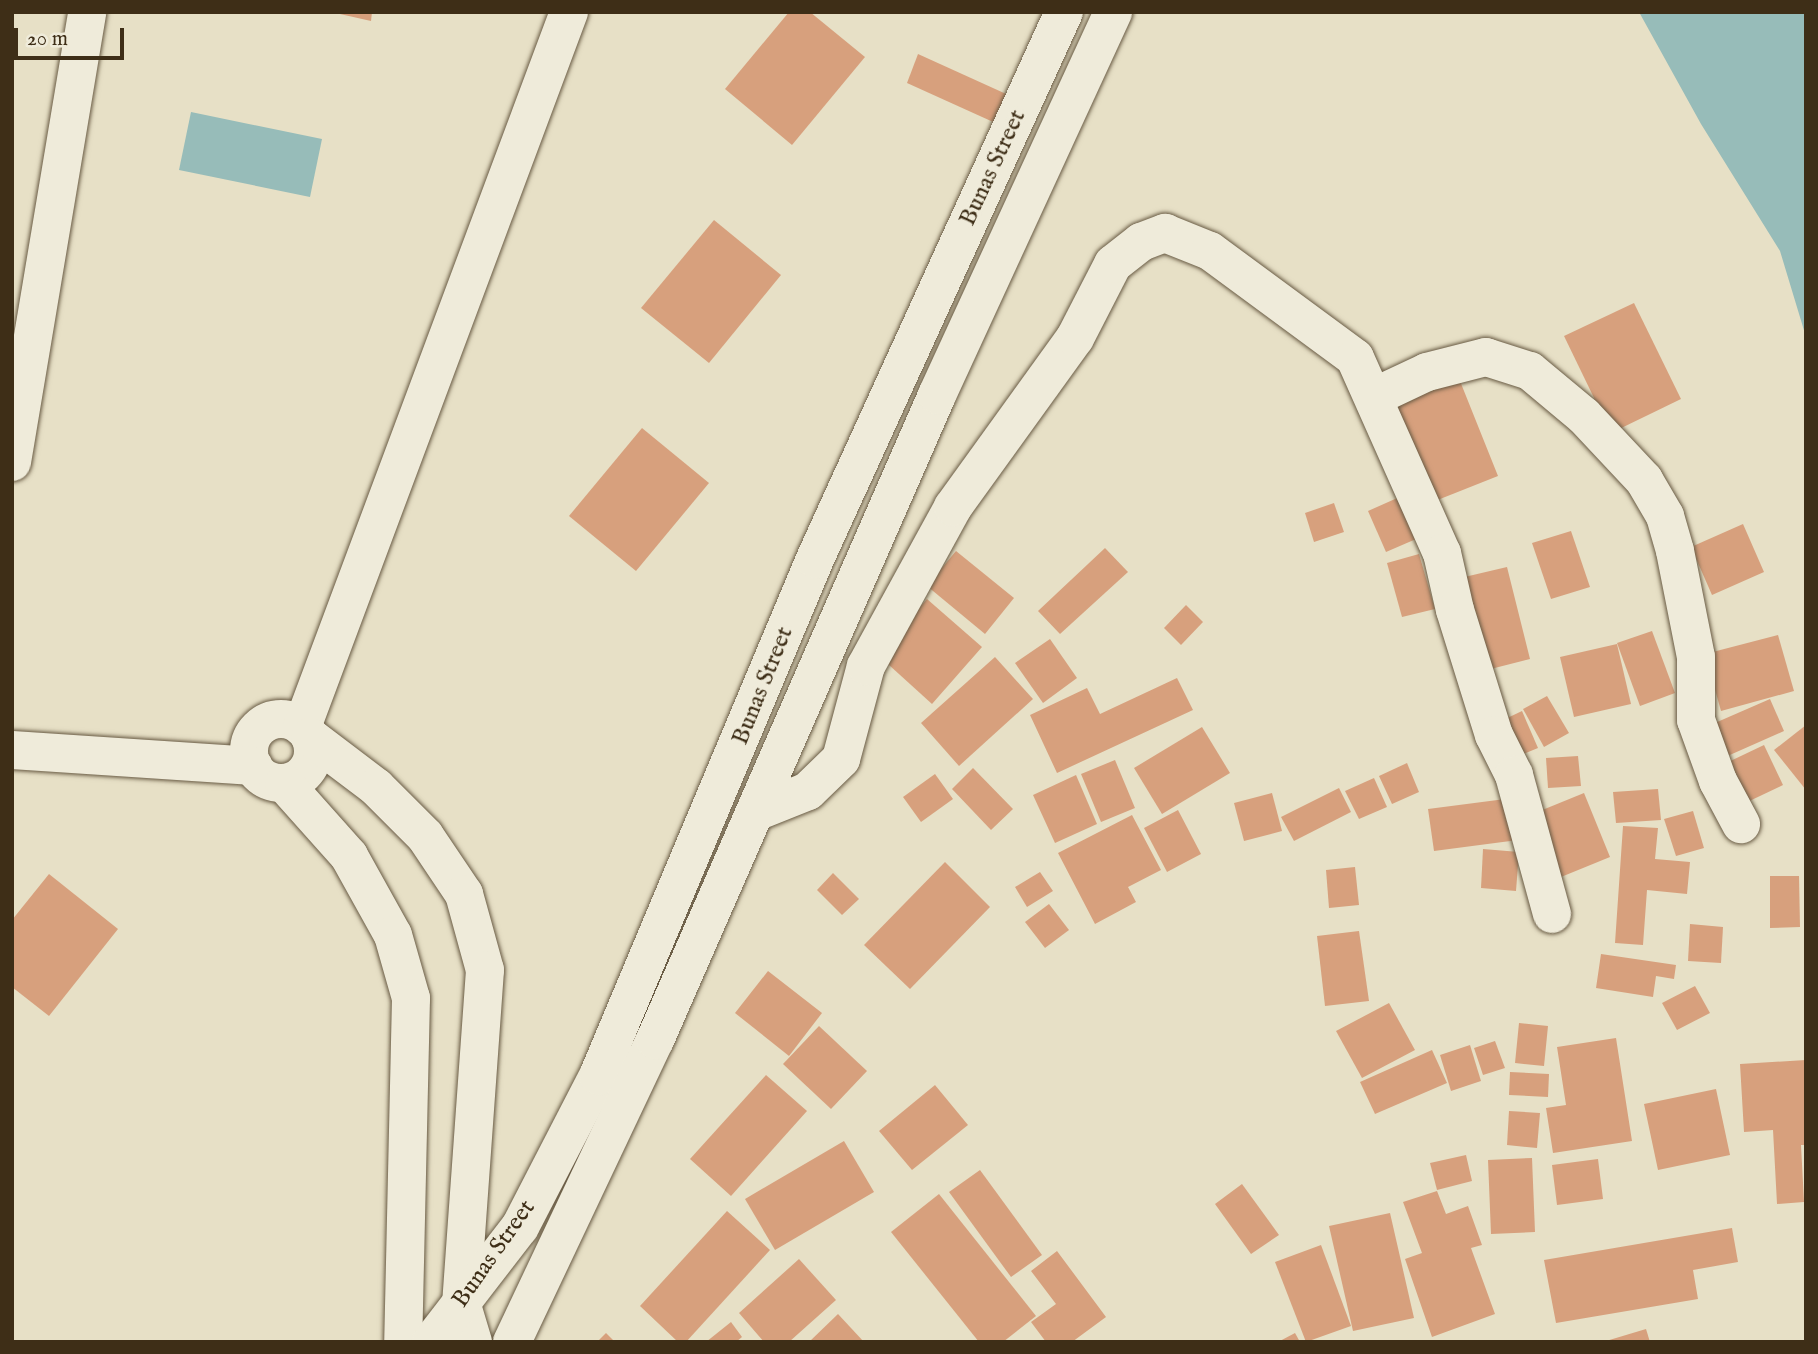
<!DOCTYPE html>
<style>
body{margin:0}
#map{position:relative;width:1818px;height:1354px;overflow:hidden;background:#e7e0c6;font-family:"IM FELL English",serif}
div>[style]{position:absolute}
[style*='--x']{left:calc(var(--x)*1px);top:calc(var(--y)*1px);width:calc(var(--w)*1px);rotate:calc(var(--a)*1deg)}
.water>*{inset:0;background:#97bcb9}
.building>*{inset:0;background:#d7a07d}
.roads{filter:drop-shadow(0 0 2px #685a43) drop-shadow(0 0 2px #685a43)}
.minor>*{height:38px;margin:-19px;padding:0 19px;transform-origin:19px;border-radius:19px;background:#efebda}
.minor>.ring{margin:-19px;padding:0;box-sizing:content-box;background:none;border:38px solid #efebda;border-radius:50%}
span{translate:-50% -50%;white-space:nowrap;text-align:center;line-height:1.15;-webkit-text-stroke:7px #efebda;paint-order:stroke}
.street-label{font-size:24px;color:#3e2e17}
.frame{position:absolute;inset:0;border:14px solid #3e2e17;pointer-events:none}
.scale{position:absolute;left:14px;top:28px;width:110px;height:32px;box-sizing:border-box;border:4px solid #3e2e17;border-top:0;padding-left:9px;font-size:21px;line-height:24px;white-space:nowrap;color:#3e2e17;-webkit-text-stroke:5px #efebda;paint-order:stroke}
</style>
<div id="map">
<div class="water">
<i style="clip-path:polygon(1639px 12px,1806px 12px,1806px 337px,1780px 251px,1701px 124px)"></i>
<i style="clip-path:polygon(191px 112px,322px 139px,310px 197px,179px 170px)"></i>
</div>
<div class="building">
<i style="clip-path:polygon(331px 12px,372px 12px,371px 21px)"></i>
<i style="clip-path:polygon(789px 12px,810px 12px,865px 57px,792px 145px,725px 89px)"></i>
<i style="clip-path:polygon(918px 54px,1015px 98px,1002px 126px,907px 83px)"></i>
<i style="clip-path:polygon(714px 220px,781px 275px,709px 363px,641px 308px)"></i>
<i style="clip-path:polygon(1634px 303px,1681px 399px,1611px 433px,1564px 336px)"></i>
<i style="clip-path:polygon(1458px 376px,1498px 476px,1430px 503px,1390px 403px)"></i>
<i style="clip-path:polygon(642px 428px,709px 483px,636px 571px,569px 516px)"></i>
<i style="clip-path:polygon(1404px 495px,1423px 536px,1386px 552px,1368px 511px)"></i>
<i style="clip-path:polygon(1334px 503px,1344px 532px,1314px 542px,1305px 513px)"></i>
<i style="clip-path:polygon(1743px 524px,1764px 572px,1712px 595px,1691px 547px)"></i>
<i style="clip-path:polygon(1571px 531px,1590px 587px,1551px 599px,1532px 543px)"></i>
<i style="clip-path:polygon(1105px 548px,1128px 572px,1060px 634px,1038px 611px)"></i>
<i style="clip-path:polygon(956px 551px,1014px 598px,985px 634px,927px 586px)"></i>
<i style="clip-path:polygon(1419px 554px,1435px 609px,1402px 617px,1387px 563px)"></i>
<i style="clip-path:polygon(1507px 567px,1530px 659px,1479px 672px,1456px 579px)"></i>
<i style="clip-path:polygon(927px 599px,982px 647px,932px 704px,878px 655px)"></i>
<i style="clip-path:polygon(1186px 605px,1203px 622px,1181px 645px,1164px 628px)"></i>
<i style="clip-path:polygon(1652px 631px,1675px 693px,1640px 706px,1617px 643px)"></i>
<i style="clip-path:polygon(1778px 635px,1794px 691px,1721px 711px,1705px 654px)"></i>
<i style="clip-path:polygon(1050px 639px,1077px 678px,1043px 703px,1015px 663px)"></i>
<i style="clip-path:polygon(1617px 644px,1631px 704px,1574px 717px,1560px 657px)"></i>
<i style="clip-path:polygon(995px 657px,1033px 699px,959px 766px,921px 723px)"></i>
<i style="clip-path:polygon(1177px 678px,1193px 710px,1057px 773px,1030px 715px,1087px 688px,1100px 714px)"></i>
<i style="clip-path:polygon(1547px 696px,1569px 733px,1544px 747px,1523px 709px)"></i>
<i style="clip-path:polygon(1770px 699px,1784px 731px,1723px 758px,1708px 726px)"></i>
<i style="clip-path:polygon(1522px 711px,1538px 748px,1516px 757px,1501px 721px)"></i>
<i style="clip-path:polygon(1806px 725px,1806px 790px,1774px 750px)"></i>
<i style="clip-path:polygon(1202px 727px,1230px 773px,1162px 814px,1134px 768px)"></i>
<i style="clip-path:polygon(1764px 745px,1783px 785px,1741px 805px,1722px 765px)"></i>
<i style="clip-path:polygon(1578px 756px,1581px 786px,1548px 788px,1546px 758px)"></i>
<i style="clip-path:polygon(1115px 760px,1135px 808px,1101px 822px,1081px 774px)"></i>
<i style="clip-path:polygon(1407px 763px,1419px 792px,1392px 804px,1379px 776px)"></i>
<i style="clip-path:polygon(973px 768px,1013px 809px,991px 830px,952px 789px)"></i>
<i style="clip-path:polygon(935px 774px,953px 799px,921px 822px,903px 797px)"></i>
<i style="clip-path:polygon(1076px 775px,1097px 824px,1055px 843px,1033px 795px)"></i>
<i style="clip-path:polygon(1374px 778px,1387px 807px,1359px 819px,1345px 791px)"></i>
<i style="clip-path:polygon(1339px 788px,1351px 812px,1294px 841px,1281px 817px)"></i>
<i style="clip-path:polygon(1658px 789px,1661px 820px,1616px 823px,1613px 792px)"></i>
<i style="clip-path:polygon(1272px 793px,1282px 831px,1244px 841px,1234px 803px)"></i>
<i style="clip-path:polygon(1584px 793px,1610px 857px,1561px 877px,1535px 813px)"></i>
<i style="clip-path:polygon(1513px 798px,1518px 840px,1434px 851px,1428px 809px)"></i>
<i style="clip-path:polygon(1178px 810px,1201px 854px,1167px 872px,1144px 828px)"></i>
<i style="clip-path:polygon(1693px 811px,1704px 848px,1676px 856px,1664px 819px)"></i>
<i style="clip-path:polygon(1132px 815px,1161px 870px,1128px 887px,1136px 902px,1095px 924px,1058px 853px)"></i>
<i style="clip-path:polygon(1623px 826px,1658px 828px,1655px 859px,1690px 862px,1687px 894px,1647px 890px,1643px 945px,1615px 943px)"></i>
<i style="clip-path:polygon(1483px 849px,1519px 852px,1516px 891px,1481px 888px)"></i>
<i style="clip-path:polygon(945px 862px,990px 907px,910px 989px,864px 945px)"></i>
<i style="clip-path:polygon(1355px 867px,1359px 905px,1329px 908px,1326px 870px)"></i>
<i style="clip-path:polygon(1040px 872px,1053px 891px,1027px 907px,1015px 887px)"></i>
<i style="clip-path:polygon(833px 873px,859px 899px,842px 915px,817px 890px)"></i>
<i style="clip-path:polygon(49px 874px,118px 929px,49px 1016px,12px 987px,12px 920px)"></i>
<i style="clip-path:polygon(1770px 876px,1799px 876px,1800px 927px,1770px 928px)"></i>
<i style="clip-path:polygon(1049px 904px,1069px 930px,1045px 948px,1025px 922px)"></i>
<i style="clip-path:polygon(1690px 924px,1723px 927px,1721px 963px,1688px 961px)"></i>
<i style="clip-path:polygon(1359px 931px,1369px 1001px,1325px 1006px,1317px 936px)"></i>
<i style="clip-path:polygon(1601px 954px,1676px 965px,1674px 979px,1656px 976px,1653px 997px,1596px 988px)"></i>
<i style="clip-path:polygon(768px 971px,822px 1013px,789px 1056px,735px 1013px)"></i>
<i style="clip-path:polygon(1695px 986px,1710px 1013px,1677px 1030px,1662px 1003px)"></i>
<i style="clip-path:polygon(1389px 1003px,1415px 1050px,1362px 1078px,1336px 1031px)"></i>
<i style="clip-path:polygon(1519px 1023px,1548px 1026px,1544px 1066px,1515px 1063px)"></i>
<i style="clip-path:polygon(819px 1026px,867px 1071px,831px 1109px,783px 1064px)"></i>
<i style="clip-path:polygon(1616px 1038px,1632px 1141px,1553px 1153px,1546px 1108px,1566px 1105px,1557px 1047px)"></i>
<i style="clip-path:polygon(1495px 1041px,1505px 1068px,1483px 1075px,1474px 1048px)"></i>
<i style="clip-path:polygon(1470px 1045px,1481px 1081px,1451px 1091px,1440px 1055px)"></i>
<i style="clip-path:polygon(1432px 1050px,1447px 1083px,1375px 1114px,1360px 1082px)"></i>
<i style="clip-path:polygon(1806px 1060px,1806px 1145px,1801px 1145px,1804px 1202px,1777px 1204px,1773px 1130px,1744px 1132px,1740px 1064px)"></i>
<i style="clip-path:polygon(1510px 1072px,1549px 1074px,1548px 1097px,1509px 1095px)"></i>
<i style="clip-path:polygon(766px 1075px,807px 1111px,731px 1196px,690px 1159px)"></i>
<i style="clip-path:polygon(935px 1085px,968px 1125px,912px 1170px,879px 1131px)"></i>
<i style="clip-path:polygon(1716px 1089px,1730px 1155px,1658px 1170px,1644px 1104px)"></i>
<i style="clip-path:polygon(1509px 1111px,1540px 1113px,1537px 1148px,1507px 1145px)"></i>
<i style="clip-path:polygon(844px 1141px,874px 1192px,775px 1250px,745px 1199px)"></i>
<i style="clip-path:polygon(1466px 1155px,1472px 1181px,1437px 1190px,1430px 1163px)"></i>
<i style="clip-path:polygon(1532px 1158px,1535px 1232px,1491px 1234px,1488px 1160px)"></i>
<i style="clip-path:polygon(1598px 1159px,1603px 1199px,1557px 1205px,1552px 1165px)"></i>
<i style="clip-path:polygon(980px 1170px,1042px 1255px,1011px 1277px,949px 1192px)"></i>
<i style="clip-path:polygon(1242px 1184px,1279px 1235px,1251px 1254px,1215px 1204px)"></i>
<i style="clip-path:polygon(1437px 1191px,1446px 1214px,1468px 1206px,1482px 1245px,1471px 1248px,1495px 1314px,1432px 1337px,1405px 1259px,1422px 1253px,1403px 1202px)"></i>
<i style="clip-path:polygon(939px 1194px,1036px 1316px,1003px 1342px,979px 1342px,891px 1232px)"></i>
<i style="clip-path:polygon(727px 1211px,770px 1250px,686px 1342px,678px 1342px,640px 1306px)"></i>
<i style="clip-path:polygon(1390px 1213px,1414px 1318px,1353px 1331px,1329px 1226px)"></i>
<i style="clip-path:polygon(1732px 1228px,1738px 1262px,1693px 1270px,1698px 1299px,1556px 1323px,1544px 1260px)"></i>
<i style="clip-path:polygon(1321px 1245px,1351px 1326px,1306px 1342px,1275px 1262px)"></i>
<i style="clip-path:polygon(1057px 1251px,1106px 1317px,1072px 1342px,1046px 1342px,1031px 1322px,1056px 1304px,1031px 1271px)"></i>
<i style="clip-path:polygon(799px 1259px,836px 1300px,789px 1342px,764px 1342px,739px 1313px)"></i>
<i style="clip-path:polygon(838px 1314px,864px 1342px,809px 1342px)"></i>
<i style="clip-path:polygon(731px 1322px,742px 1337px,736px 1342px,706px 1342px)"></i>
<i style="clip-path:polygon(1646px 1329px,1650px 1342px,1606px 1342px,1606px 1341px)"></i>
<i style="clip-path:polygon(606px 1333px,615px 1342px,597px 1342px)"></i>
<i style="clip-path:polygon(1295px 1333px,1300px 1342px,1278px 1342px)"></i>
</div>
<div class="roads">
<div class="minor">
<i style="--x:1376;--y:396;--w:56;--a:-25.2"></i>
<i style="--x:1427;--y:372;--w:61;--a:-14.3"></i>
<i style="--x:1486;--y:357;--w:46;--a:17.7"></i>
<i style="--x:1530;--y:371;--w:70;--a:39.8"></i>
<i style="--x:1584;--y:416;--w:88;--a:46.8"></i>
<i style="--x:1644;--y:480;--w:42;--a:59.7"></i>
<i style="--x:1665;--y:516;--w:36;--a:74"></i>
<i style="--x:1675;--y:551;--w:108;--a:78.8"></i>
<i style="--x:1696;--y:657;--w:63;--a:90"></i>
<i style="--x:1696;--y:720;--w:65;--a:70.2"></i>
<i style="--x:1718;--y:781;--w:49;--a:61.9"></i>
<i style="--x:12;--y:462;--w:456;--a:-80.5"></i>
<i class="ring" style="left:249px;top:719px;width:26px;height:26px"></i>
<i style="--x:302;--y:727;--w:763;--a:-69.52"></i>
<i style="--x:310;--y:737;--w:83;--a:37.1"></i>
<i style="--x:376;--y:787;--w:69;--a:45"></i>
<i style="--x:425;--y:836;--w:70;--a:56.1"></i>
<i style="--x:464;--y:894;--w:79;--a:74.6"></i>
<i style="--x:485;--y:970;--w:333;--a:94.1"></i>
<i style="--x:461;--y:1302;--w:42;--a:73.3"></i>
<i style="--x:12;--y:750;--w:242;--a:3.8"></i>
<i style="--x:284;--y:783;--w:98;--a:48.3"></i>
<i style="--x:349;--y:856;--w:90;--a:60.9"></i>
<i style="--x:393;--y:935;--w:66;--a:74.1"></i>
<i style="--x:411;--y:998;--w:344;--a:91.3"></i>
<i style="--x:756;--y:812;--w:56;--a:-22"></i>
<i style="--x:808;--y:791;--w:46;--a:-44.1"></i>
<i style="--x:841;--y:759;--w:96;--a:-75"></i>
<i style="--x:866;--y:666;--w:181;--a:-61.3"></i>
<i style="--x:953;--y:507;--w:208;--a:-54.2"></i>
<i style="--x:1075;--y:338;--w:83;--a:-62.8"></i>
<i style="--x:1113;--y:264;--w:36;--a:-38"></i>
<i style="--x:1141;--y:242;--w:26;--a:-21"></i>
<i style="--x:1165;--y:233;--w:48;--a:21.8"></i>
<i style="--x:1210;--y:251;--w:180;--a:36.4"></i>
<i style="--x:1355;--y:358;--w:214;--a:66"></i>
<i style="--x:1442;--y:553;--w:58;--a:77.2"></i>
<i style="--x:1455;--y:610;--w:131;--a:72.7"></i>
<i style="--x:1494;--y:735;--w:45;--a:63.4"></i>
<i style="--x:1514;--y:775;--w:144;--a:74.7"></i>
<i style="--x:431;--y:1342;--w:145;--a:-52.3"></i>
<i style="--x:520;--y:1227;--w:170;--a:-62.7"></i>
<i style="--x:598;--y:1076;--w:561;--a:-67.23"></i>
<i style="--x:815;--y:559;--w:601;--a:-65.52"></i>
<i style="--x:512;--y:1342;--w:334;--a:-64.7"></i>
<i style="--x:655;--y:1040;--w:704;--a:-66.38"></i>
<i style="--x:937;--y:395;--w:422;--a:-65.3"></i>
</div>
</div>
<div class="street-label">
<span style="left:993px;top:168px;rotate:-65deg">Bunas Street</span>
<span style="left:763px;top:686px;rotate:-68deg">Bunas Street</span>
<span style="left:494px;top:1254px;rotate:-55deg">Bunas Street</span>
</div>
<div class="frame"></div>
<div class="scale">20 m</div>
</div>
